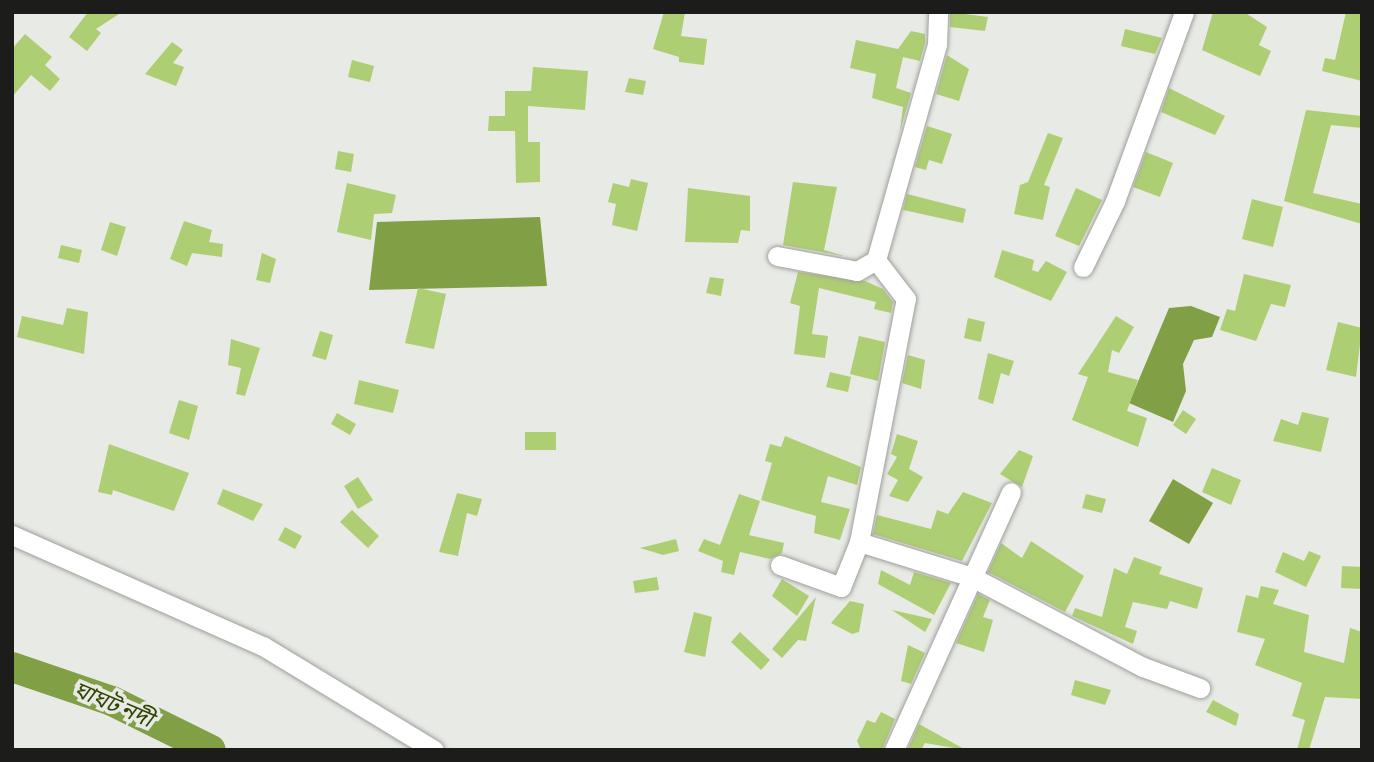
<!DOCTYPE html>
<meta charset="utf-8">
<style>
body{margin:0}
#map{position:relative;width:1374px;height:762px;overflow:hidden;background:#e8eae5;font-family:"Sofia Sans Condensed","Noto Sans Bengali",sans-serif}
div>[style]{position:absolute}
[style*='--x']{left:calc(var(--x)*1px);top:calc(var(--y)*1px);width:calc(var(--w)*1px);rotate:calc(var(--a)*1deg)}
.water>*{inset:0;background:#819f45}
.river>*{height:30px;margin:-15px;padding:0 15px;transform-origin:15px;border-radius:15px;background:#819f45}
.building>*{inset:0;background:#aece74}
.roads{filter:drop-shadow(0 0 2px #9e9f9b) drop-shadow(0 0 2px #9e9f9b)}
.minor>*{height:19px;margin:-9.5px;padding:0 9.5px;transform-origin:9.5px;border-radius:9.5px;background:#fff}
span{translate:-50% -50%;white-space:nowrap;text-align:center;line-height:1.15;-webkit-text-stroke:7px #e8eae5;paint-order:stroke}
.water-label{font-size:23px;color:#314400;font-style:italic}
.frame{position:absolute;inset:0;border:14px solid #1c1d1b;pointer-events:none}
</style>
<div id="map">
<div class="water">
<i style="clip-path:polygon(540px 217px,547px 286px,369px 290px,377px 222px)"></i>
<i style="clip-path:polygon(1191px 306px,1220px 317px,1212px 337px,1194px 340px,1183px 364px,1186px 391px,1173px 422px,1129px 403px,1169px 308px)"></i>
<i style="clip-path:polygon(1173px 479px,1213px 503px,1189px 544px,1149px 521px)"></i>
</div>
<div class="river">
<i style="--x:12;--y:667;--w:106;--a:18.8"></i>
<i style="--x:112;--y:701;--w:110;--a:26.3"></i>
</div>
<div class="building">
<i style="clip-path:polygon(88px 12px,122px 12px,96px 29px,101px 33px,87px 51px,69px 37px)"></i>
<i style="clip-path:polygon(664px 12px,685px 12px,681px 36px,707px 39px,704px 65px,679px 62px,679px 57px,653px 49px)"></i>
<i style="clip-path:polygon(950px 12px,988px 17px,985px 31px,950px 27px)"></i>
<i style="clip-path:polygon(1213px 12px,1244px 12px,1267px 27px,1259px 45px,1271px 51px,1260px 76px,1202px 50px)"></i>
<i style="clip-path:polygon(1346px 12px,1362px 12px,1362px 81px,1322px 71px,1325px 58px,1335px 60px)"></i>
<i style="clip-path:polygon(1125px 29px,1162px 38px,1155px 54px,1121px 46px)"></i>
<i style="clip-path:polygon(911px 31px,925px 34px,925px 43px,920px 61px,903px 57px,896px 88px,911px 93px,900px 131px,903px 107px,872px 98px,876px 74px,850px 68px,856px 40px,898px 49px)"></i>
<i style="clip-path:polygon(25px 34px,52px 57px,45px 65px,60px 79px,50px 91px,31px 75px,12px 97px,12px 49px)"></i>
<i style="clip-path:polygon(172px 42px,183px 50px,173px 63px,184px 67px,176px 86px,145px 74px)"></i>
<i style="clip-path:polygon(947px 55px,969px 69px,959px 101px,936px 94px)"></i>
<i style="clip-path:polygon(352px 60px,374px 66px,370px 82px,348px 77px)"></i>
<i style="clip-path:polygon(533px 67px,588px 71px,585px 110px,528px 106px,528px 142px,540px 142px,540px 182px,516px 183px,515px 131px,488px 131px,489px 116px,505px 116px,505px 91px,531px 91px)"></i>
<i style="clip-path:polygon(629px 78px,646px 81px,643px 95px,625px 92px)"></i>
<i style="clip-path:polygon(1169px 88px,1225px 116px,1215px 135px,1161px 112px)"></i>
<i style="clip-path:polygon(1306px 110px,1362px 116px,1362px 128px,1331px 125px,1313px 193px,1362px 204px,1362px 224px,1284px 201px)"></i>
<i style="clip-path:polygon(927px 126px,952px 134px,942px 164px,929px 160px,926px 170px,915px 167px)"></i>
<i style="clip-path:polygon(1048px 133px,1063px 138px,1044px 185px,1050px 187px,1043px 220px,1014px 214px,1020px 185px,1028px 182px)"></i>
<i style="clip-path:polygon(338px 151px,354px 154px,351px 172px,335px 169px)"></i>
<i style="clip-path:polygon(1146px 152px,1173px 163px,1160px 197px,1133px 187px)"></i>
<i style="clip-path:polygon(631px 179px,648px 183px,637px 231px,612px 225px,616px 204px,608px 202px,613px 183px,629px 187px)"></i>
<i style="clip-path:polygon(793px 182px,837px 187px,824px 250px,844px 256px,783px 245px)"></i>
<i style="clip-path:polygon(347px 183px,396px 195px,392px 213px,374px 214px,371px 240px,337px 232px)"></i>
<i style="clip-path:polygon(688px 188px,750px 196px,750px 231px,741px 230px,738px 243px,685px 242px)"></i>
<i style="clip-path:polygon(1076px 188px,1102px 200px,1079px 246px,1055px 236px)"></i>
<i style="clip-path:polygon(907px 194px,966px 209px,963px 223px,903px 210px)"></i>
<i style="clip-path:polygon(1252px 199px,1283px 207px,1273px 247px,1242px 239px)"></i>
<i style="clip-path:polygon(184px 221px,212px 230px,209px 242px,223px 244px,222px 257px,192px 253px,187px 266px,170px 259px)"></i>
<i style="clip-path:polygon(110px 222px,126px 227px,117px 256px,101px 250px)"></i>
<i style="clip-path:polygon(61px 245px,82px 250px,79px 263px,58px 258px)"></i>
<i style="clip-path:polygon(1002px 250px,1034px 260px,1032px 270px,1038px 272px,1046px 261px,1067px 272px,1051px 301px,994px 277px)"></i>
<i style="clip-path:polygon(262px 253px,276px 259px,270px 283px,256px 280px)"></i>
<i style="clip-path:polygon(798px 272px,865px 281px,883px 289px,893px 302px,891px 313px,874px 309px,876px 302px,819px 288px,812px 334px,828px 336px,825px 358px,794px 354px,800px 306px,790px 303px)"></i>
<i style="clip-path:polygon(1244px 274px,1291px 285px,1285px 307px,1271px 304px,1256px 341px,1220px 330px,1227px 309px,1235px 311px)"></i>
<i style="clip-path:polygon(710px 277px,724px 279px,721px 296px,706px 293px)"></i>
<i style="clip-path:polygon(418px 288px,446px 294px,434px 349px,405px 343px)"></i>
<i style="clip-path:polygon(67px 308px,88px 312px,84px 354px,17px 337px,22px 316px,63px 325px)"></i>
<i style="clip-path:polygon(1116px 316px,1134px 327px,1119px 353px,1112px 350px,1108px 372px,1138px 380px,1127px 411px,1147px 418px,1138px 447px,1072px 420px,1088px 377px,1078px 374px)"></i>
<i style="clip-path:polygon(968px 318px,985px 322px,981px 342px,964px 338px)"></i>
<i style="clip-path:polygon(1338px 322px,1362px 328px,1356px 377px,1326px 370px)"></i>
<i style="clip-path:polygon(320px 331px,333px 335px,326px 360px,312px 356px)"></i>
<i style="clip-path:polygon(859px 336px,885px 342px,878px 381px,850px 374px)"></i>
<i style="clip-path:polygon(231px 339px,260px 348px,245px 396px,236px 394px,241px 368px,228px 365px)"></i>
<i style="clip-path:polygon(988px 353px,1014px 361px,1009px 376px,1001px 373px,993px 404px,978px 399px)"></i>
<i style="clip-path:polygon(908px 355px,925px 360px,921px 389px,902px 383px)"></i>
<i style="clip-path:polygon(830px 372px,851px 377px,848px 392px,826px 387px)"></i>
<i style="clip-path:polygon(359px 380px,399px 390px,393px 413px,354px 404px)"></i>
<i style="clip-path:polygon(179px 400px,198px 406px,189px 440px,169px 433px)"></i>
<i style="clip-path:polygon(1183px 410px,1196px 419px,1186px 434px,1173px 425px)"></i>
<i style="clip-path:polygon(1302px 412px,1329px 418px,1321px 452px,1273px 441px,1281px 419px,1298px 425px)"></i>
<i style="clip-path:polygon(337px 413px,356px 424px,350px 435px,331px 424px)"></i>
<i style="clip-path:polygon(525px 432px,556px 432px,556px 450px,525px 450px)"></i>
<i style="clip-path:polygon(897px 434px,918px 441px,909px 469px,923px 477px,908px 502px,889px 496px,898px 480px,887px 474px,897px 457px,891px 454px)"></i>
<i style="clip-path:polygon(785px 436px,861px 467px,857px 485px,828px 476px,821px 502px,850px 509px,840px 540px,814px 533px,816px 516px,761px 500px,772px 463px,765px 461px,770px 444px,781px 447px)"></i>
<i style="clip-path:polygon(109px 444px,189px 473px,174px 511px,113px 490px,112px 495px,98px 492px)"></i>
<i style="clip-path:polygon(1019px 450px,1033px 456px,1022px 487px,1000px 474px)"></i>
<i style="clip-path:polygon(1212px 468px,1241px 480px,1231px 505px,1202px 492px)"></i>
<i style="clip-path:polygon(358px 477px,373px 500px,358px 509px,344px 486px)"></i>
<i style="clip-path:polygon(223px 489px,263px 504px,253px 521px,217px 504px)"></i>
<i style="clip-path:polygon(963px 492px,992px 503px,962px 561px,873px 534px,877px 515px,931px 529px,937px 510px,948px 514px)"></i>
<i style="clip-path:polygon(457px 493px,482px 499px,477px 516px,467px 513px,458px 556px,439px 552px)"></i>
<i style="clip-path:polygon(739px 494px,760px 501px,749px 535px,784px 543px,782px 553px,770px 559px,740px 552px,734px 575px,721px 572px,723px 561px,698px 551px,704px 539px,720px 545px)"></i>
<i style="clip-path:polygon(1086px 494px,1106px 499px,1102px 513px,1082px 508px)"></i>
<i style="clip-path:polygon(352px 510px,379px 536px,368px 548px,340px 522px)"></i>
<i style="clip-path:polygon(285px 527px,302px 536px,295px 549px,278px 540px)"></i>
<i style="clip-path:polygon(676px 539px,679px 551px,663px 555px,640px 548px)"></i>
<i style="clip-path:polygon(1031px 541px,1084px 576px,1065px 612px,988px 572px,1001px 543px,1022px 558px)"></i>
<i style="clip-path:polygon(1309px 551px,1321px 556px,1306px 587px,1275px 572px,1283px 552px,1304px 561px)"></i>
<i style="clip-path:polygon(1134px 557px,1162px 567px,1159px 574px,1203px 588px,1197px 609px,1170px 601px,1167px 609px,1133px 602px,1125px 627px,1137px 631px,1133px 644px,1072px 616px,1075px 608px,1102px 617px,1114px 568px,1127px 574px)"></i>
<i style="clip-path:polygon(1342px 566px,1362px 567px,1362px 589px,1341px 588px)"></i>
<i style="clip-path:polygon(881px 570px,910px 585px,914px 572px,951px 583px,934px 615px,878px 584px)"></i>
<i style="clip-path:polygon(657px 577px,659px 590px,635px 593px,633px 581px)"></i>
<i style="clip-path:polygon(782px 579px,809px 596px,797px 616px,772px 596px)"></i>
<i style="clip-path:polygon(1261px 586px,1279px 590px,1273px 604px,1309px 615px,1304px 652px,1344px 663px,1350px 628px,1362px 632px,1362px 699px,1325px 697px,1309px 750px,1297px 750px,1305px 720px,1292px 716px,1302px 683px,1255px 665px,1265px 639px,1237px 632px,1246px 595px,1258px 598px)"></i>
<i style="clip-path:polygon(978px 594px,990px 600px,983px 617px,993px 620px,984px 652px,956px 643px)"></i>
<i style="clip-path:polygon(816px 597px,806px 641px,798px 640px,782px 658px,772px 649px)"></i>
<i style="clip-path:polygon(850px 601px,864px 604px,859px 632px,852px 634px,831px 623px)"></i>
<i style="clip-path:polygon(892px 610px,932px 619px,925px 632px)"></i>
<i style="clip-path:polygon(694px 612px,712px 617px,705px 657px,684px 652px)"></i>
<i style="clip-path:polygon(740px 632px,770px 660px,761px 670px,731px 642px)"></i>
<i style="clip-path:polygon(908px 645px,925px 653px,911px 684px,901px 681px)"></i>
<i style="clip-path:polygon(1075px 680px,1111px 690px,1105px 705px,1071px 695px)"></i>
<i style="clip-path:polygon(1213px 700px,1239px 714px,1236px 726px,1206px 712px)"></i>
<i style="clip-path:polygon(881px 712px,895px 719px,882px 750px,861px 750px,857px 741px,867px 720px,875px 723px)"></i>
<i style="clip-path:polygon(919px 724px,966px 750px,925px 743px,921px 750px,908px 749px)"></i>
</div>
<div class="roads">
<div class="minor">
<i style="--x:777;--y:256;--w:81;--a:10.6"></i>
<i style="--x:857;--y:271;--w:22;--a:-30"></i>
<i style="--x:1083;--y:267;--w:73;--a:-64.1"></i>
<i style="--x:1115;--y:201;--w:201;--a:-69.9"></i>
<i style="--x:12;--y:535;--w:274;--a:23.9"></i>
<i style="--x:263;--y:646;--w:200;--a:31.3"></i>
<i style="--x:859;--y:542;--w:118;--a:17.2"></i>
<i style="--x:972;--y:577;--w:193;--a:27.8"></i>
<i style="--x:1143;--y:667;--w:61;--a:20.2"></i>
<i style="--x:780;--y:565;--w:65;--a:19.8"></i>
<i style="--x:841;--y:587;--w:48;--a:-68.2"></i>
<i style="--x:859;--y:542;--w:248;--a:-79.1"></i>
<i style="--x:906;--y:299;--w:49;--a:-127.6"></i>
<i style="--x:876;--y:260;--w:223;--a:-74.2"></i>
<i style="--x:937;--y:45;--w:33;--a:-88"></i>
<i style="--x:894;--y:750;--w:283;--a:-65.6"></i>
</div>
</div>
<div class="water-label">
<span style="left:113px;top:705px;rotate:23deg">ঘাঘট নদী</span>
</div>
<div class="frame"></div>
</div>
